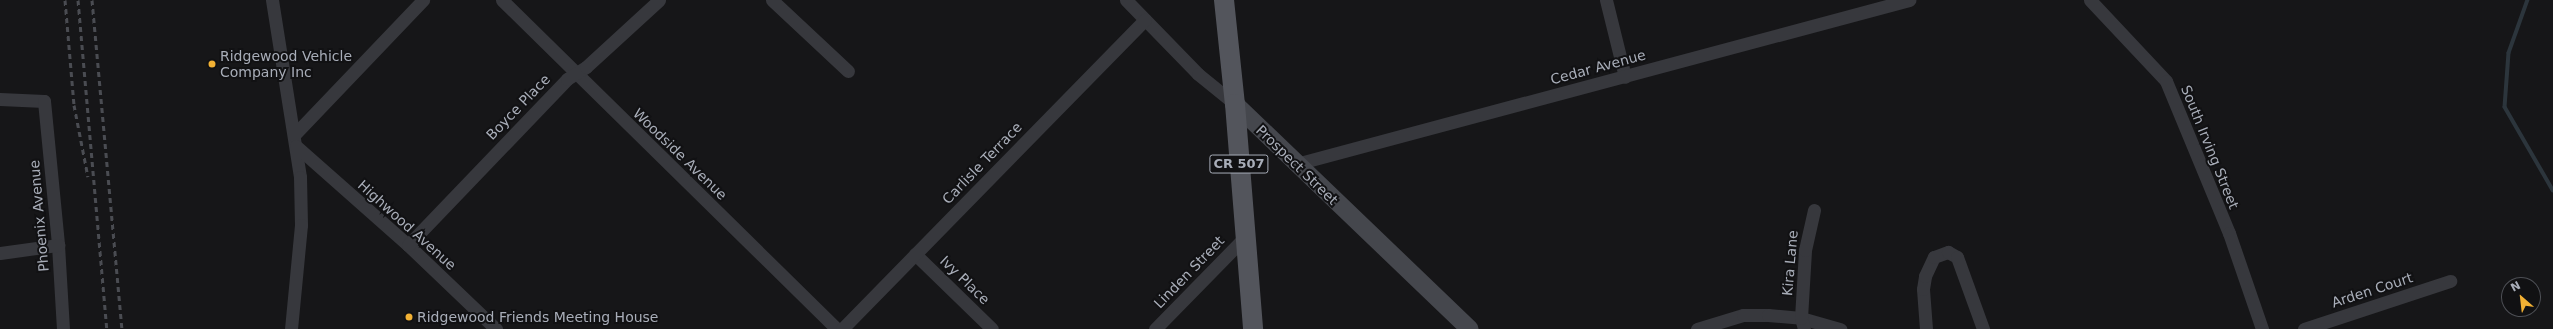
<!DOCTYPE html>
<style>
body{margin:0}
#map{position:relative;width:2553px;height:329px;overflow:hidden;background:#161618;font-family:"DejaVu Sans",sans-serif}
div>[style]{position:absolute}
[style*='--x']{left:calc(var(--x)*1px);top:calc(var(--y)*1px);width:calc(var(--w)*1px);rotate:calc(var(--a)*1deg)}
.stream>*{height:3.5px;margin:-1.75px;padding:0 1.75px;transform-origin:1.75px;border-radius:1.75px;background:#2c353c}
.minor>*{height:13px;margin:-6.5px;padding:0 6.5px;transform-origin:6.5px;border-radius:6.5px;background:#37383d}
.secondary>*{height:18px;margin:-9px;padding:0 9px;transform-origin:9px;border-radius:9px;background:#45474d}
.primary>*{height:20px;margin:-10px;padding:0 10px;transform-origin:10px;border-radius:10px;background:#53555c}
.rail>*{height:3px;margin-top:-1.5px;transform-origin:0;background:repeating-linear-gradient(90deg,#4a4c52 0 5px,transparent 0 9px)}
.dots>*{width:11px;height:11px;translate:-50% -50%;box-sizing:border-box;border:2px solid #111113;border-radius:50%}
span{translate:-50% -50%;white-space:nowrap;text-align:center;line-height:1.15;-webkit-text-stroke:4px #111113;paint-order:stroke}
.shield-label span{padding:1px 3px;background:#111113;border:1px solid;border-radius:3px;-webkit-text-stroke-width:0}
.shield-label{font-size:13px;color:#a8adb8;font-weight:700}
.poi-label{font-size:14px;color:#a8adb8}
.left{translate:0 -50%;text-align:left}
.street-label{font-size:14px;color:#a8adb8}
.north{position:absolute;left:2501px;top:277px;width:40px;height:40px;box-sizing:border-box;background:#111113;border:1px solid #4d4f55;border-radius:50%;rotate:332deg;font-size:11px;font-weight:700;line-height:16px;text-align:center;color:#a8adb8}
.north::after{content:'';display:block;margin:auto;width:14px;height:18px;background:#f2b134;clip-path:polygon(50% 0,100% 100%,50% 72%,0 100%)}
</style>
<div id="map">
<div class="stream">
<i style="--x:2528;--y:0;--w:56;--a:109.7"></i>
<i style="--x:2509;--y:53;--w:54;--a:94.2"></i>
<i style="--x:2505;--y:107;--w:96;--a:60"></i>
</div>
<div class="minor">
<i style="--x:272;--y:0;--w:179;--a:81"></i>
<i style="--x:300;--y:177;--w:48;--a:88.8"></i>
<i style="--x:301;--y:225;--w:104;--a:95.5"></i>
<i style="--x:502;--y:0;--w:470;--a:44.5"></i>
<i style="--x:772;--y:0;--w:104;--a:43.1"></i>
<i style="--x:1126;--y:0;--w:103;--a:45.8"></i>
<i style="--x:1198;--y:74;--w:48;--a:39"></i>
<i style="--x:1606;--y:0;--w:79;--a:76.1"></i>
<i style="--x:2090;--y:0;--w:111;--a:46.8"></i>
<i style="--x:2166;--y:81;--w:165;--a:67.5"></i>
<i style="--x:2229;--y:233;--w:102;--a:71"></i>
<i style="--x:0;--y:99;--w:44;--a:2.6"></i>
<i style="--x:44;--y:101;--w:145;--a:84.4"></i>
<i style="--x:58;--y:245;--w:84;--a:86.6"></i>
<i style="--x:294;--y:135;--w:187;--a:-46.3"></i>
<i style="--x:296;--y:146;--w:149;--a:41.5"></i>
<i style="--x:408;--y:245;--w:122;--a:43.7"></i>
<i style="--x:1296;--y:164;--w:635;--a:-14.98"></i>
<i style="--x:408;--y:245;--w:230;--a:-46.2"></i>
<i style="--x:567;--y:79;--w:22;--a:-32"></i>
<i style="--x:586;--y:67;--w:99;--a:-42.5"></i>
<i style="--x:0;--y:253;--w:59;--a:-7.9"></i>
<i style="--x:915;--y:254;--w:107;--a:44.2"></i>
<i style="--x:842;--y:329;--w:433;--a:-45.6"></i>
<i style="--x:1155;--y:329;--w:129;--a:-45.6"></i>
<i style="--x:1697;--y:329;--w:48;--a:-16.9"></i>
<i style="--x:1743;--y:315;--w:25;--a:0"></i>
<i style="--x:1768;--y:315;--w:33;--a:5"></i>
<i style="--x:1801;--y:318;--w:41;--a:15.8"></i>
<i style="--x:1804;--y:329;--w:11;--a:-105"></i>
<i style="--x:1801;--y:318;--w:68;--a:-86.6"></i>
<i style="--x:1805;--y:250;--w:41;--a:-77.3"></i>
<i style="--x:1926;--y:329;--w:40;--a:-94.3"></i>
<i style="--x:1923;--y:289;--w:13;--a:-81"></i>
<i style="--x:1925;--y:276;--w:21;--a:-65"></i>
<i style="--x:1934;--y:257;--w:15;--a:-20"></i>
<i style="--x:1948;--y:252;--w:10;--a:29"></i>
<i style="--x:1957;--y:257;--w:77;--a:70.1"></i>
<i style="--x:2304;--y:329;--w:154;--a:-18.2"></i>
</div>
<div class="secondary">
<i style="--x:1235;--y:104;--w:325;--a:43.8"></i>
</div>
<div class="primary">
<i style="--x:1224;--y:0;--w:105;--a:84"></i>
<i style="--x:1235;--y:104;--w:226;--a:85.4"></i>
</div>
<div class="rail">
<i style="--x:65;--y:0;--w:105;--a:85.1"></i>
<i style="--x:74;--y:105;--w:73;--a:79"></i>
<i style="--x:78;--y:0;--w:330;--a:85"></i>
<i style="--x:92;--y:0;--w:330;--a:84.8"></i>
</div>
<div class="dots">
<i style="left:212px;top:64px;background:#f2b134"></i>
<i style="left:409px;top:317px;background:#f2b134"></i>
</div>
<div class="shield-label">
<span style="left:1239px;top:164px">CR 507</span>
</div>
<div class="poi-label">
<span class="left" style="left:220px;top:64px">Ridgewood Vehicle<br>Company Inc</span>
<span class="left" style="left:417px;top:317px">Ridgewood Friends Meeting House</span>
</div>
<div class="street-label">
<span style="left:1598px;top:67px;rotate:-15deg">Cedar Avenue</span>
<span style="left:518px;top:107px;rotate:-46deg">Boyce Place</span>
<span style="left:2210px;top:147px;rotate:68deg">South Irving Street</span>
<span style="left:680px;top:154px;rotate:44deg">Woodside Avenue</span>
<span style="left:982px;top:163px;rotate:-46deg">Carlisle Terrace</span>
<span style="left:1297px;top:165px;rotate:44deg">Prospect Street</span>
<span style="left:39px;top:216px;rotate:-95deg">Phoenix Avenue</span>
<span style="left:407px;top:225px;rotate:42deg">Highwood Avenue</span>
<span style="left:1790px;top:263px;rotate:-85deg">Kira Lane</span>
<span style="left:1189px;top:272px;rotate:-46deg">Linden Street</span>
<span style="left:965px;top:280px;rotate:44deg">Ivy Place</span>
<span style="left:2372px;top:290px;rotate:-18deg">Arden Court</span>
</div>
<div class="north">N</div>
</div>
